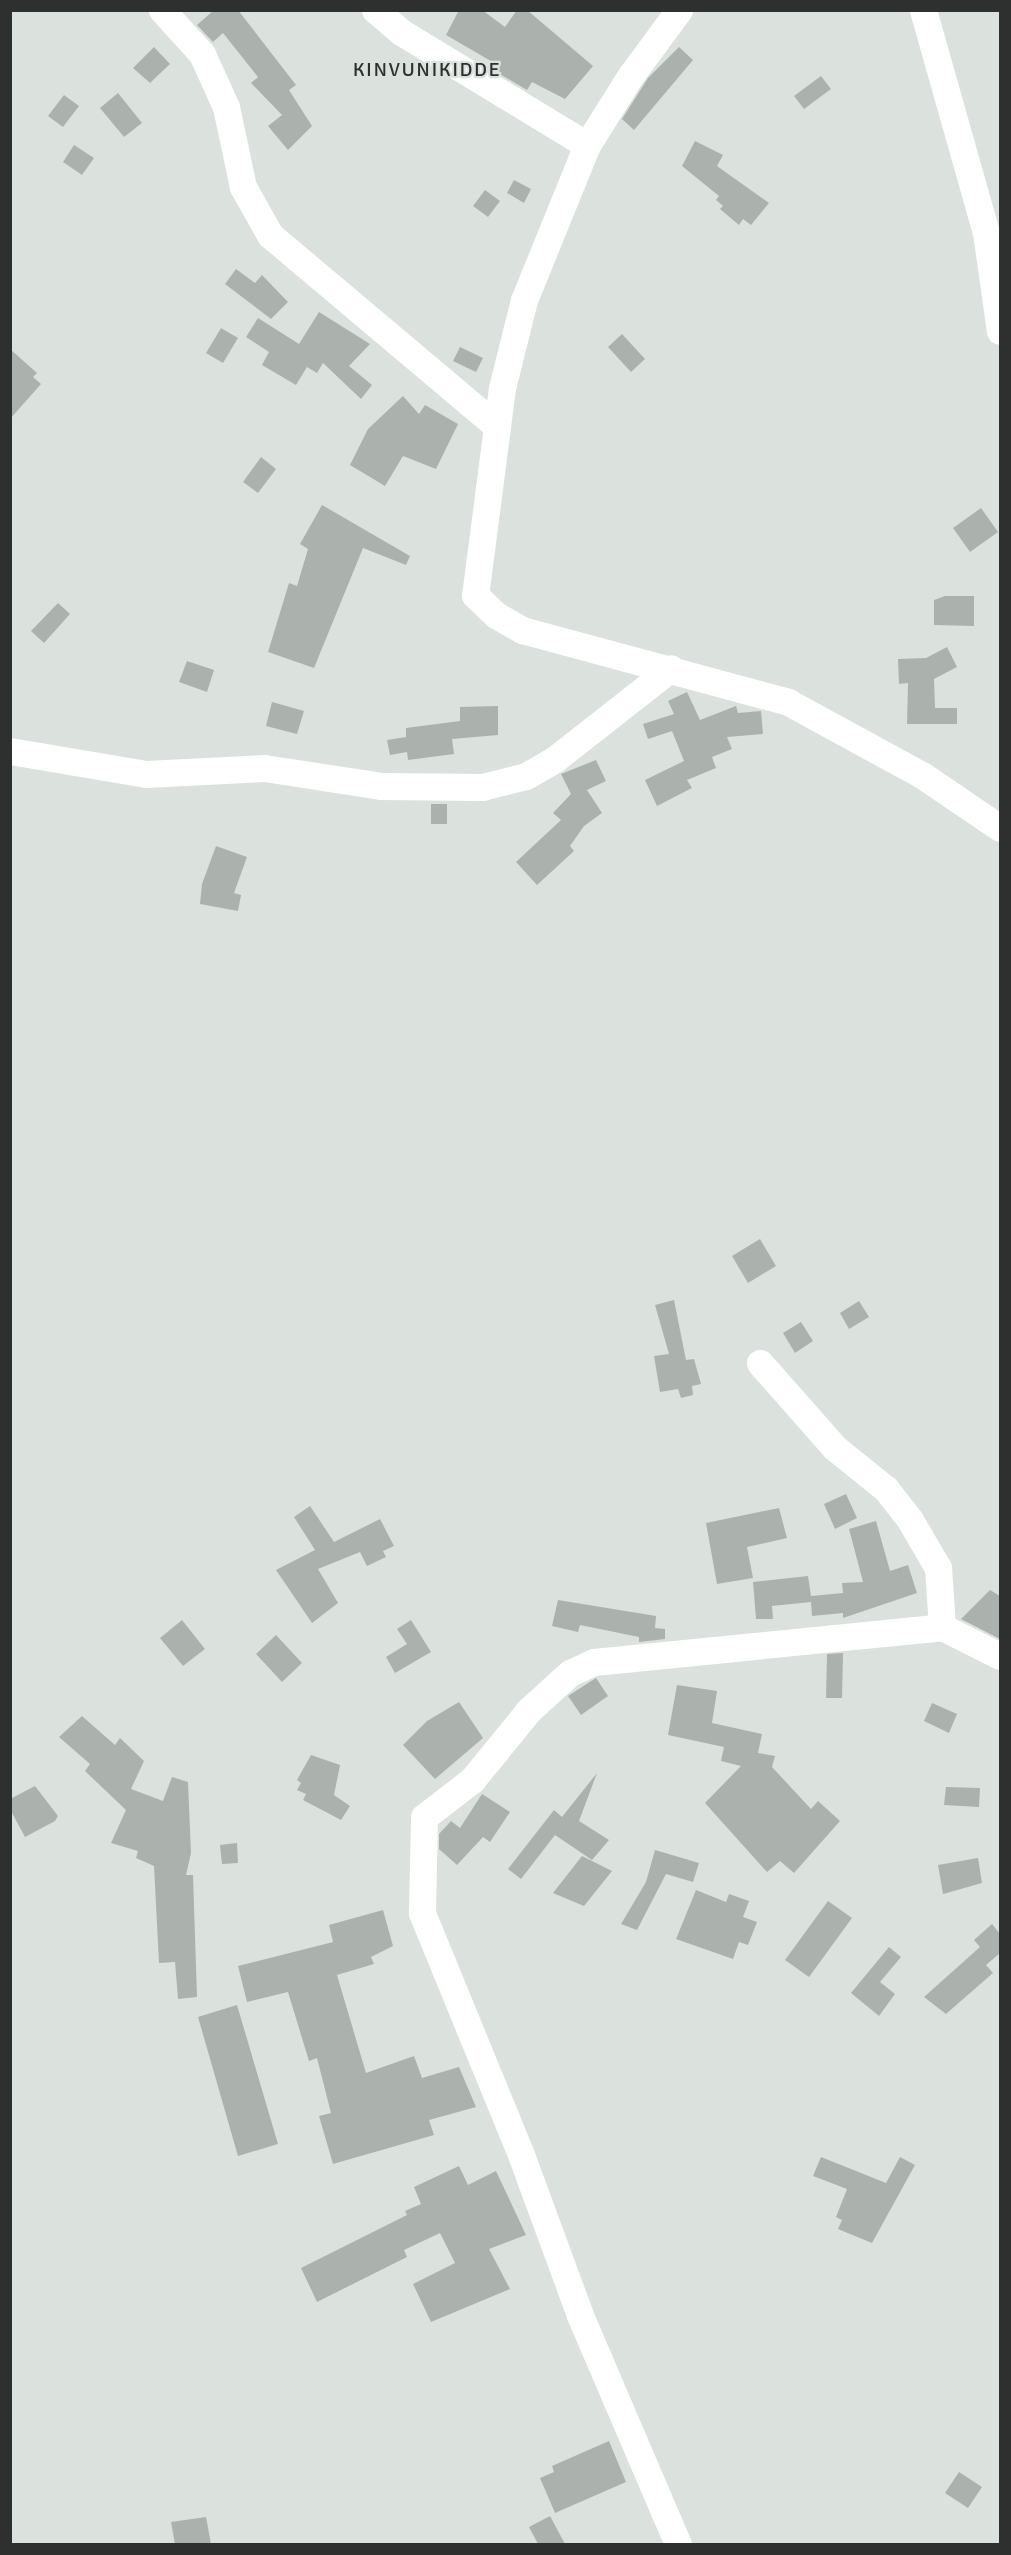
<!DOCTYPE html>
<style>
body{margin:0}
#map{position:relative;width:1011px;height:2555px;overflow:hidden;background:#dbe2de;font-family:Signika,sans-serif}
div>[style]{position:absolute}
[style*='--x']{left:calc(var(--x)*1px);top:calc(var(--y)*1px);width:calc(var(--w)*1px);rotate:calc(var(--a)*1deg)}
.building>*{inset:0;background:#abb2ae}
.minor>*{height:27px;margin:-13.5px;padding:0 13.5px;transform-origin:13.5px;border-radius:13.5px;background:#fff}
span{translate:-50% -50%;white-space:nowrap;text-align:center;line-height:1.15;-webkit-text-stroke:4.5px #dbe2de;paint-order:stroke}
.quarter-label{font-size:20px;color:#2d302f;letter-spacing:1.5px}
.frame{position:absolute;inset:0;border:12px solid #2d302f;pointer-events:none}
</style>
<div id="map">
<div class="building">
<i style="clip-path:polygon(214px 10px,238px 10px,296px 85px,289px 90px,312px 126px,288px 150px,268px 126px,282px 115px,251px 83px,258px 77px,223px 33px,213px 42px,197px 25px)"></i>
<i style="clip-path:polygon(459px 10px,482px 10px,505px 27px,517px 10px,527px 10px,593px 66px,565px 99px,532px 82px,527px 90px,493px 70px,496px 64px,446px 35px)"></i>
<i style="clip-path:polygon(154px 47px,170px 64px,150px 83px,133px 68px)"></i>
<i style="clip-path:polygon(679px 47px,693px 60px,634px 130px,622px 119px,648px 78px)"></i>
<i style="clip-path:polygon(821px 76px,831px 89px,804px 109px,794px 96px)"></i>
<i style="clip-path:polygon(118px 93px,142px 123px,124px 137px,100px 108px)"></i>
<i style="clip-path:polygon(64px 95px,79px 106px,63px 127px,48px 116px)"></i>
<i style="clip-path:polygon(695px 141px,723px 155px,717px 166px,769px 203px,751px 225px,743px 219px,739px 225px,720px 209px,723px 206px,716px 200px,719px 196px,682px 166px)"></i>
<i style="clip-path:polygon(74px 145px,94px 158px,82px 175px,63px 162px)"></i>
<i style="clip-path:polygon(514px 180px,531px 189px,524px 203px,507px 193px)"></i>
<i style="clip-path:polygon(485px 190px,500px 201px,488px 217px,473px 206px)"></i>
<i style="clip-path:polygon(236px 269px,255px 283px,262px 275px,288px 302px,271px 319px,225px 284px)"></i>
<i style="clip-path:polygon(319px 312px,370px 344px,349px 366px,372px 385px,361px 399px,323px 363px,317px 373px,307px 367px,296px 385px,262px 365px,269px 352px,246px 337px,258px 318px,299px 344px)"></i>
<i style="clip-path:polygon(221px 328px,238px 338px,223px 363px,206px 353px)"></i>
<i style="clip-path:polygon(622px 334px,645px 359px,631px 372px,608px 347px)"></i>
<i style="clip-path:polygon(460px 347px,483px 358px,476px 372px,453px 361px)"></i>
<i style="clip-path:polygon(10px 349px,37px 373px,33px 377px,41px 384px,10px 419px)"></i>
<i style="clip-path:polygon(403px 396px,419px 414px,425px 405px,458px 424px,436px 469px,403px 456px,385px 486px,350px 465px,368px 429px)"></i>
<i style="clip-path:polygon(261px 457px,276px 469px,258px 493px,243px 482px)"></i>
<i style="clip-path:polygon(322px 505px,410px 556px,406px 565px,363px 548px,314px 668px,268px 652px,289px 583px,297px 586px,308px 549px,300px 544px)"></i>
<i style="clip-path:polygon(981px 508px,998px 532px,970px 552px,953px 528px)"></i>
<i style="clip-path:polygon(945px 596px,974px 596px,974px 626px,934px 625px,934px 600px)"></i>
<i style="clip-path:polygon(58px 603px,70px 614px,44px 643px,31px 631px)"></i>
<i style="clip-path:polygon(947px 647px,957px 667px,934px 679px,935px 708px,957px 708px,957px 724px,907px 724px,908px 683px,899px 684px,898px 659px,926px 658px)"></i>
<i style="clip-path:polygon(187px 661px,214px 670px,207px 692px,179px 682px)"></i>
<i style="clip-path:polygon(687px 692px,700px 720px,736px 706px,738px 713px,761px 711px,763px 734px,727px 737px,732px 749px,712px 757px,716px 768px,687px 780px,692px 788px,657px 806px,645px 780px,684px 761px,672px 731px,648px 739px,643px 724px,674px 714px,668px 701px)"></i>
<i style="clip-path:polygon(272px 702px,304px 711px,297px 734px,266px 726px)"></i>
<i style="clip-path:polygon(498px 706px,498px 735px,452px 739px,454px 754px,408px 760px,407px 752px,390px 755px,387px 740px,406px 737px,406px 728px,460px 721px,460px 707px)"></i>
<i style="clip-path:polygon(596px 760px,606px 781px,587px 790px,602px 813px,584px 826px,570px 846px,574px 851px,537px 885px,516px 862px,561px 820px,553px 813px,571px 794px,561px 774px)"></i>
<i style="clip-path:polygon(431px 804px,447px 804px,447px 824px,431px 824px)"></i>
<i style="clip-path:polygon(216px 846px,247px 857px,234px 893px,241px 895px,238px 911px,200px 904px,202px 884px)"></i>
<i style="clip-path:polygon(760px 1239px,776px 1266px,748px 1283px,732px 1256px)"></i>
<i style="clip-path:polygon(674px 1300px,686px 1360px,694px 1359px,701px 1384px,692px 1386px,693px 1395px,681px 1398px,678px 1389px,660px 1392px,654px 1356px,669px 1354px,655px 1305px)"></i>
<i style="clip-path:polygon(859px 1301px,869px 1317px,849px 1329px,840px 1313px)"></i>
<i style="clip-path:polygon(801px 1322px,813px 1341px,795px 1353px,783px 1333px)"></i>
<i style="clip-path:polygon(846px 1494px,857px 1518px,835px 1529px,824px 1504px)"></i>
<i style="clip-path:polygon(310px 1506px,334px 1542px,380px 1519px,394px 1546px,383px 1551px,386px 1557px,367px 1566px,360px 1552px,318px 1569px,338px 1603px,312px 1623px,276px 1570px,315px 1550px,294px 1517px)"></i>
<i style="clip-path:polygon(779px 1508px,787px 1538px,747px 1547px,753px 1578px,717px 1584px,706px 1523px)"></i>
<i style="clip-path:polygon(876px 1521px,890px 1571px,908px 1565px,917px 1593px,843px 1618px,843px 1613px,812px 1616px,811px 1602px,772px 1606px,773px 1619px,756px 1619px,753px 1582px,808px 1576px,811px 1596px,843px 1593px,842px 1583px,863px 1582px,849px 1529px)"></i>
<i style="clip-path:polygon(990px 1590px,1000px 1596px,1000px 1639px,961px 1619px)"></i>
<i style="clip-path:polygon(558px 1600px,656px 1616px,655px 1628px,665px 1629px,665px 1639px,639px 1642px,639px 1637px,580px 1625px,578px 1632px,552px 1626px)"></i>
<i style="clip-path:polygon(182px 1620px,205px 1649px,183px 1666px,160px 1638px)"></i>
<i style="clip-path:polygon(411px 1620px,431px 1652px,395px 1673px,386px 1657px,407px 1644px,397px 1629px)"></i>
<i style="clip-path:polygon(276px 1635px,302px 1663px,282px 1682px,256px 1654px)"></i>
<i style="clip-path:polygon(843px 1653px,842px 1698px,826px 1698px,827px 1654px)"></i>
<i style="clip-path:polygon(596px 1678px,608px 1696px,581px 1715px,568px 1696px)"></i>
<i style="clip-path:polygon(677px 1685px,717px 1691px,712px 1723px,762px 1734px,758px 1753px,775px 1756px,772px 1767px,811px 1809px,818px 1801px,840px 1821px,794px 1873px,780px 1861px,767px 1872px,705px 1803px,741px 1766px,721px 1761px,724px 1747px,668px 1735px)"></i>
<i style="clip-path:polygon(459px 1702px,483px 1738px,435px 1779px,403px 1745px,427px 1721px)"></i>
<i style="clip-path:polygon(932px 1703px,957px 1714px,949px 1733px,924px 1721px)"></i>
<i style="clip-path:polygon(82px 1716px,115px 1745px,120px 1738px,144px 1761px,131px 1789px,163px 1801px,172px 1777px,188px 1782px,191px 1853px,186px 1875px,193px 1875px,197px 1997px,178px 1999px,175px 1962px,159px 1963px,154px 1866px,136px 1858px,138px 1851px,111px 1843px,126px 1810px,85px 1771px,90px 1764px,59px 1737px)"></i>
<i style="clip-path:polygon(311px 1755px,340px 1765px,334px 1795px,350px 1806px,341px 1820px,303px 1800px,306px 1794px,297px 1790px,301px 1783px,297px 1780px)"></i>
<i style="clip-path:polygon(597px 1773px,579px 1821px,609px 1840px,592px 1860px,555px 1835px,521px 1879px,508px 1869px,554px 1810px,562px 1817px)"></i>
<i style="clip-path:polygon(35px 1786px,58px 1816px,55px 1821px,25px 1837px,10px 1809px,10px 1799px)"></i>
<i style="clip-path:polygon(946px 1787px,980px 1788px,979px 1807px,944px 1805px)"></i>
<i style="clip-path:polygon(482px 1794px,510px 1812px,490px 1842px,483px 1837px,457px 1865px,439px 1849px,439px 1834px,451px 1821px,460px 1828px)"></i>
<i style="clip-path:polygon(237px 1843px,238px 1863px,222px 1864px,220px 1845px)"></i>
<i style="clip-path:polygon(655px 1850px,699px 1863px,693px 1882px,666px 1874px,637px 1930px,621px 1924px,646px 1882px)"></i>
<i style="clip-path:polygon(582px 1856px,612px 1871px,584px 1906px,553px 1893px)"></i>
<i style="clip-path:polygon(978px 1858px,982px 1883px,943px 1894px,938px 1865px)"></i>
<i style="clip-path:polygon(696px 1890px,726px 1902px,729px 1894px,749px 1901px,743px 1917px,757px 1922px,748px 1945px,739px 1942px,733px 1959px,676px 1939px)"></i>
<i style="clip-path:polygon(828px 1901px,852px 1918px,809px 1977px,785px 1960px)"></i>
<i style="clip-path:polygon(383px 1910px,393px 1946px,371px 1957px,374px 1964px,337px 1975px,366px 2073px,414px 2056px,422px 2078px,459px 2067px,476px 2107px,429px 2120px,434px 2135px,333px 2164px,319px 2116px,331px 2113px,317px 2058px,309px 2061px,288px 1992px,247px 2002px,238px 1966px,333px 1942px,329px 1925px)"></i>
<i style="clip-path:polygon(992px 1924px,1000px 1934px,1000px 1953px,986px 1965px,993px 1973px,946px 2014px,924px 1997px,980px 1947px,974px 1940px)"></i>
<i style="clip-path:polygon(889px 1947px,901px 1957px,880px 1982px,895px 1994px,879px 2016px,851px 1993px)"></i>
<i style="clip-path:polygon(237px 2005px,278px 2144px,238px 2156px,198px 2017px)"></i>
<i style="clip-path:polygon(821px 2157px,886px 2183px,900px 2157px,915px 2165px,872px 2243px,838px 2229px,842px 2220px,836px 2217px,847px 2189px,813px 2176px)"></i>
<i style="clip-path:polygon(459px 2166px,468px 2185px,496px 2171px,526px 2235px,489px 2249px,510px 2289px,431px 2322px,413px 2284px,455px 2263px,440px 2233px,404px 2250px,407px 2257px,317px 2302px,301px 2268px,407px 2215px,405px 2211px,421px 2204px,414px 2187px)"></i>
<i style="clip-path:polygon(609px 2441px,626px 2482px,555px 2513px,540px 2478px,554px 2472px,552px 2466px)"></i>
<i style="clip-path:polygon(959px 2472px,982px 2487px,968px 2508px,945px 2493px)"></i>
<i style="clip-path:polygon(550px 2516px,565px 2544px,538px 2544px,529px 2527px)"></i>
<i style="clip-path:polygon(206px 2517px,211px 2544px,175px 2544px,171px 2522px)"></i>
</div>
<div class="minor">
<i style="--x:162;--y:10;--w:59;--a:47.7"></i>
<i style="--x:202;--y:54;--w:58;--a:65.6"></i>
<i style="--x:226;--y:107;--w:82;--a:78"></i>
<i style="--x:243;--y:187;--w:55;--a:60.6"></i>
<i style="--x:270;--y:235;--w:297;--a:40.1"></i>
<i style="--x:375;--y:10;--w:34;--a:40"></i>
<i style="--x:401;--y:32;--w:218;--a:31.3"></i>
<i style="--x:679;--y:10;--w:81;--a:126.4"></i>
<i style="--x:631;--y:75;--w:83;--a:122.2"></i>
<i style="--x:587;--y:145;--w:167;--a:112.1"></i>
<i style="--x:524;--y:300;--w:91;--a:104"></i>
<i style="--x:502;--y:388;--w:209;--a:97.4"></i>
<i style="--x:475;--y:595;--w:29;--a:44"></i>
<i style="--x:496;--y:615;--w:30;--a:30"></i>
<i style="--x:522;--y:630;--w:276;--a:15.1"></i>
<i style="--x:788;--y:702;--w:153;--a:28.6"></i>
<i style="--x:922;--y:775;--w:94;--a:34.2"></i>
<i style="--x:923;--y:10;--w:231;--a:74.2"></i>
<i style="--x:986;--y:232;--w:100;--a:82"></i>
<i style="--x:10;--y:751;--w:138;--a:9.6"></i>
<i style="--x:146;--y:774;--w:118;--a:-2.9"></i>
<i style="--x:264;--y:768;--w:118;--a:8.7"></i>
<i style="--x:381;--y:786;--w:101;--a:0.6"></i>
<i style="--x:482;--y:787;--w:45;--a:-14"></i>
<i style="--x:526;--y:776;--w:34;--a:-30"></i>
<i style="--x:555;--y:759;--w:147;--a:-38.1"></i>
<i style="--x:760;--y:1363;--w:113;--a:48.6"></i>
<i style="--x:835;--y:1448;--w:65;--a:38.8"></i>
<i style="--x:886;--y:1489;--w:39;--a:52"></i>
<i style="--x:910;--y:1520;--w:56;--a:59.7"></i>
<i style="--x:938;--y:1568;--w:59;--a:86.1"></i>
<i style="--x:678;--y:2544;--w:249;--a:-113.2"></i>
<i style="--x:580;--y:2315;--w:168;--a:-110.2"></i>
<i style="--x:522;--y:2157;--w:264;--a:-112.3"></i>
<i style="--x:422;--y:1913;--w:96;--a:-88.8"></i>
<i style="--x:424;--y:1817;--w:61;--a:-37.6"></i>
<i style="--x:472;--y:1780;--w:90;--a:-50.8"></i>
<i style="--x:529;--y:1710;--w:55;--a:-42.1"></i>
<i style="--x:570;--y:1673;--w:26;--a:-25"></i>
<i style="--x:594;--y:1662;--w:350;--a:-5.7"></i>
<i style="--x:942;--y:1627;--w:65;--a:26.6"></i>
</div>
<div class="quarter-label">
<span style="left:427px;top:69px">KINVUNIKIDDE</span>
</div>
<div class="frame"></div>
</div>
